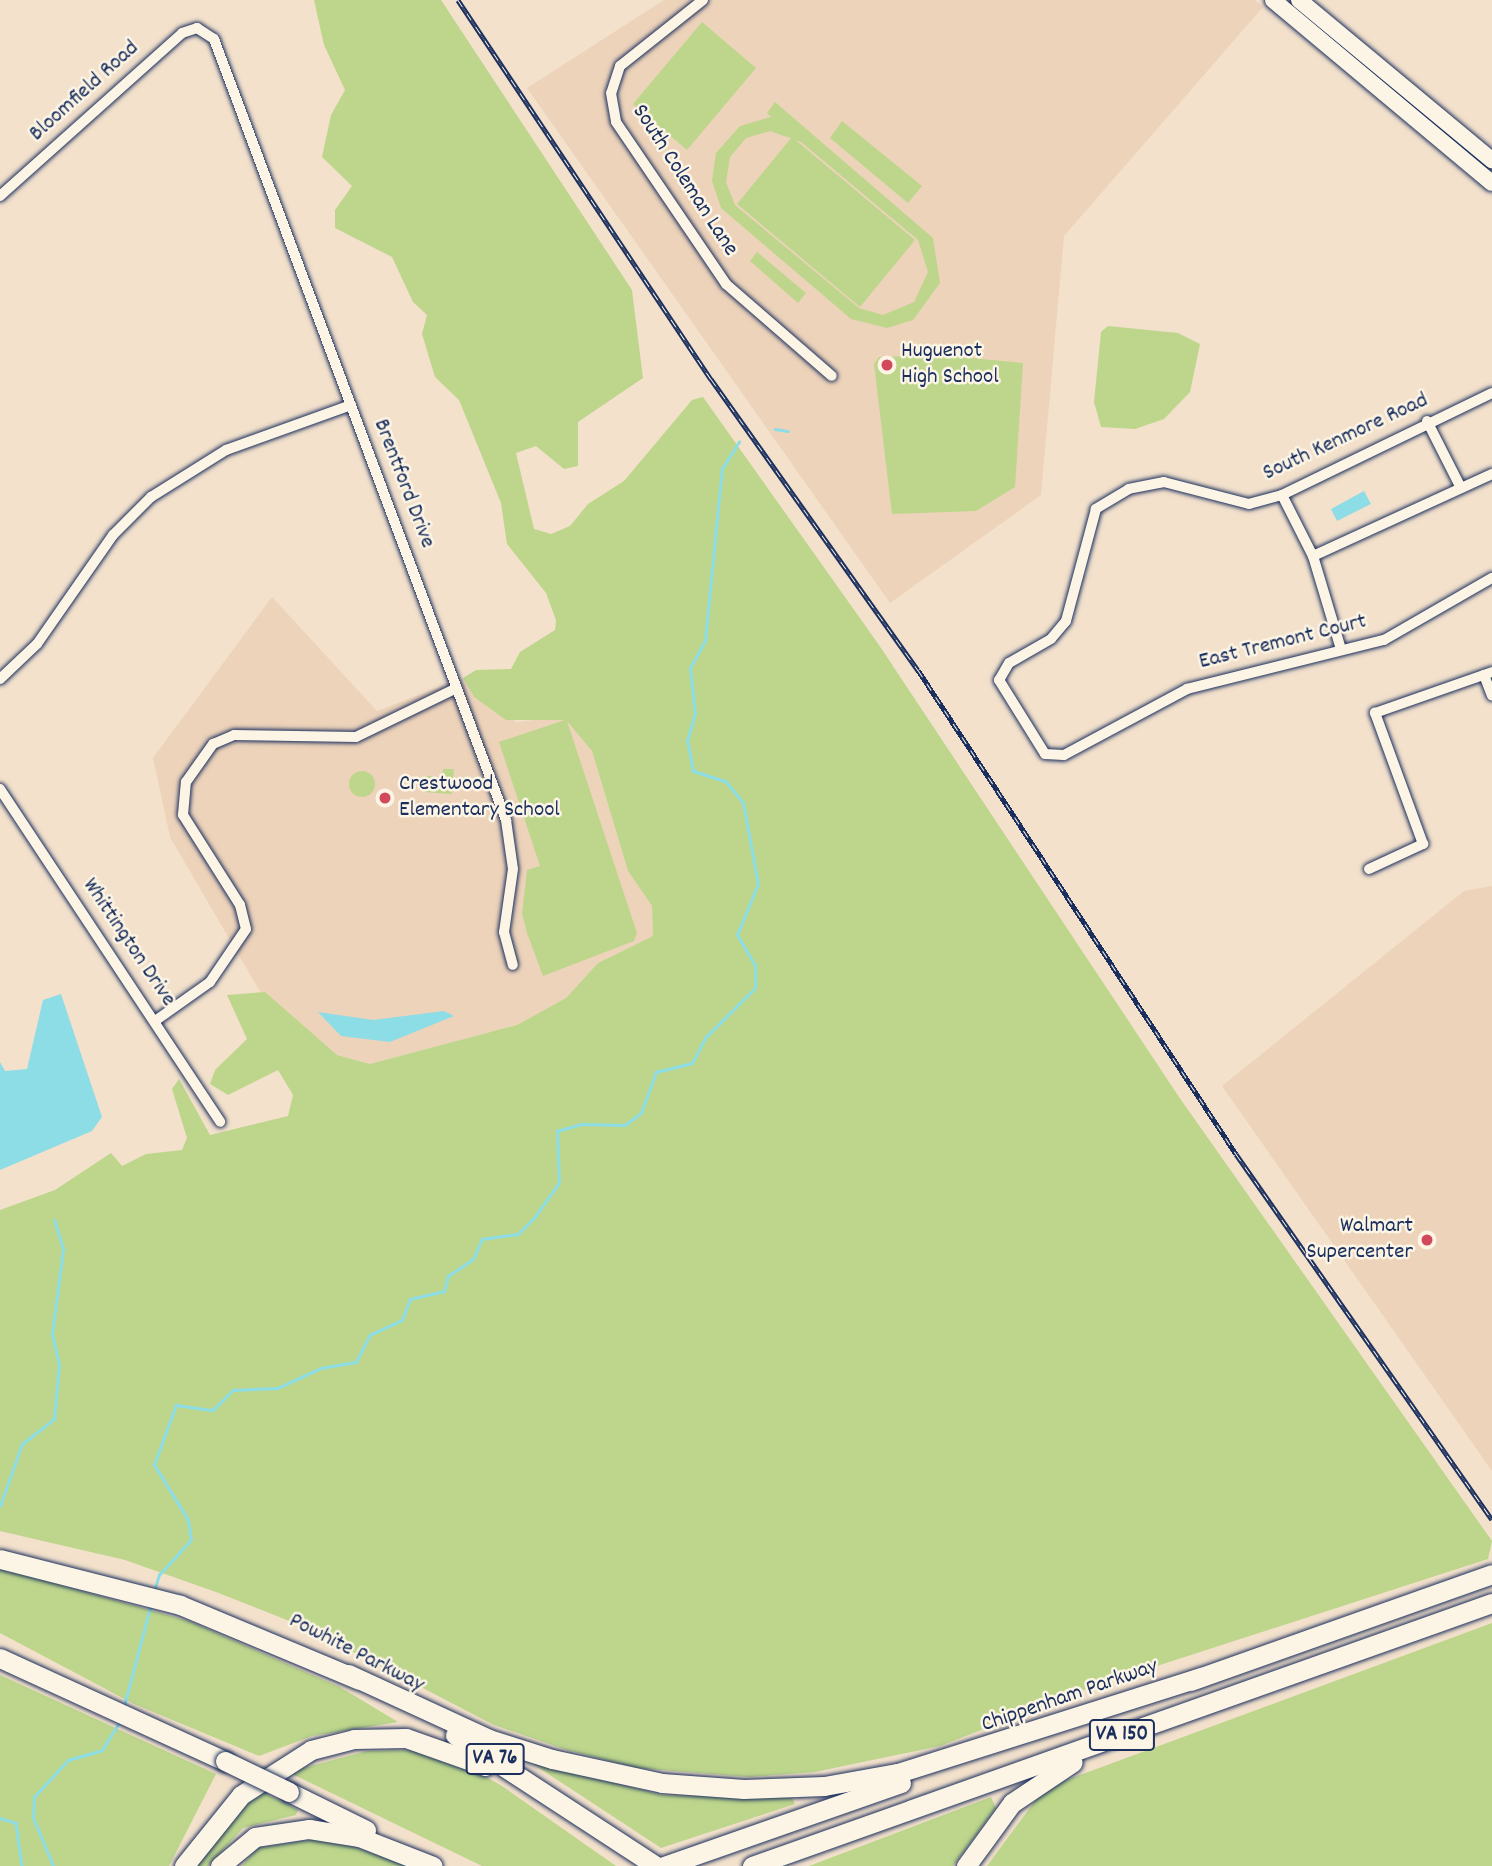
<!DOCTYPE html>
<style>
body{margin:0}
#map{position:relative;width:1492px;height:1866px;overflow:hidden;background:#f3e1cc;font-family:Dekko,sans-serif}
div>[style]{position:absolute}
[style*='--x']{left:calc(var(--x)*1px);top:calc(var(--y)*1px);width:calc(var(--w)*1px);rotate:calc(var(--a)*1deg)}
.built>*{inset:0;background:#edd3ba}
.green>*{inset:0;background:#bdd68c}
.round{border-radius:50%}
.water>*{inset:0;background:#8cdde6}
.stream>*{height:2.5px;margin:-1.25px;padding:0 1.25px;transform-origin:1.25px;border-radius:1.25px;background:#8cdde6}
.roads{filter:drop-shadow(0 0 2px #1b2f5e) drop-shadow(0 0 2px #1b2f5e)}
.street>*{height:10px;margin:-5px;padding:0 5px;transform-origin:5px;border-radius:5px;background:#fcf5e5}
.secondary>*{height:16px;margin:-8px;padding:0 8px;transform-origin:8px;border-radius:8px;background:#fcf5e5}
.highway>*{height:19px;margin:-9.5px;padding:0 9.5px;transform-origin:9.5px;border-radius:9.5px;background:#fcf5e5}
.rail>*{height:5px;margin-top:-2.5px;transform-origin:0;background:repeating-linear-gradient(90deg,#fcf5e5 0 8px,#1b2f5e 0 16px);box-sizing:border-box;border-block:2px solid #1b2f5e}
.bridges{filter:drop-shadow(0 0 2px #1b2f5e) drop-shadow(0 0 2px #1b2f5e)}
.highway-bridge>*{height:19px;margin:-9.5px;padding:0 9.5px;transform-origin:9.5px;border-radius:9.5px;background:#fcf5e5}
.dots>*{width:19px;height:19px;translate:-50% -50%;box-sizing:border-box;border:4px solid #fcf5e5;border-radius:50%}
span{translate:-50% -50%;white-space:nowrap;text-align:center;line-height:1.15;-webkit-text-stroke:5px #fcf5e5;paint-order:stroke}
.shield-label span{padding:2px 5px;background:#fcf5e5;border:2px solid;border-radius:5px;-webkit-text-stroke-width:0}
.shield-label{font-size:21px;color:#1b2f5e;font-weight:700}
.street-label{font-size:23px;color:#1b2f5e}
.poi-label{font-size:23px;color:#1b2f5e}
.left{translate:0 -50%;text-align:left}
.right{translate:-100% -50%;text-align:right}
</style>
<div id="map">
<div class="built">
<i style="clip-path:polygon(664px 0,1255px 0,1263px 7px,1064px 236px,1041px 495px,890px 603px,527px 88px)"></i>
<i style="clip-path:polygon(272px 597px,377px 711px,463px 678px,474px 697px,517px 722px,560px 717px,569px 722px,592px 751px,628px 871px,652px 906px,653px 936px,598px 963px,566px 998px,517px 1025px,370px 1064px,337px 1055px,259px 990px,170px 837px,153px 758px)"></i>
<i style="clip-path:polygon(1492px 886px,1492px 1471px,1222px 1086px,1464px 891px)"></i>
</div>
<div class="green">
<i style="clip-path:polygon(314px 0,441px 0,632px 290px,643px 378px,578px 422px,578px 466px,564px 469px,536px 446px,516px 453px,534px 529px,551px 534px,570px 526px,588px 504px,624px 481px,692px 400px,703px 397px,879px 645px,1179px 1097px,1492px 1541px,1488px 1559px,1092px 1687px,940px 1746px,815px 1772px,749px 1777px,637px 1768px,567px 1750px,494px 1725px,307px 1628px,216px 1592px,125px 1560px,0 1531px,0 1210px,55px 1190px,111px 1153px,122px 1166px,146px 1154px,182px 1150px,187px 1138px,172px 1089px,179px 1079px,210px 1135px,288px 1116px,293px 1095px,278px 1070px,228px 1095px,210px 1084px,215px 1070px,247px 1039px,227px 995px,265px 992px,337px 1055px,370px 1064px,517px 1025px,566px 998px,598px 963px,653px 936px,652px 906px,628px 871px,592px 751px,567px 721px,637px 933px,634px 941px,543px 976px,527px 933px,522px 913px,527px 870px,540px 866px,499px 742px,565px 720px,506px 720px,474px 697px,463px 678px,476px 670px,511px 669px,520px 652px,555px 630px,556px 620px,546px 593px,507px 544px,501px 503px,459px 400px,435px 377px,422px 334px,427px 315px,413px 302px,392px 257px,335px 228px,335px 210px,352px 186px,322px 157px,331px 115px,345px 90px,324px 45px)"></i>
<i style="clip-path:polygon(702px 22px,756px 68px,687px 150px,633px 104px)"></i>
<i style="clip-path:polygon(evenodd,775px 102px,933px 238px,940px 283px,913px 320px,887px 328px,851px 319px,721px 208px,712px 181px,716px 153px,740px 126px,771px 117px,767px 113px,775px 102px,770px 131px,801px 142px,918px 240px,928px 272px,914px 302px,883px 315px,859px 308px,735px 205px,726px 182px,730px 157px,746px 138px,770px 131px)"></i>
<i style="clip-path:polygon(842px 121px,922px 186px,908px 203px,830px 138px)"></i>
<i style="clip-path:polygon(792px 137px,915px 240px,860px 307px,737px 204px)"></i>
<i style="clip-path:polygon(757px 252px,806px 293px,798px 303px,750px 261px)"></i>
<i style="clip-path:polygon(1108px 326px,1178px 333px,1200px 344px,1190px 392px,1164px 419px,1135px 429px,1101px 427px,1094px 402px,1101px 332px)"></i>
<i style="clip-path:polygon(939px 355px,1023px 363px,1015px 487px,976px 511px,892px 514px,874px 364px,879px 357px)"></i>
<i style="clip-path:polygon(443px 769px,454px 769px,452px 794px,424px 792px,425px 776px,442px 777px)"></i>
<i class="round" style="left:349px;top:771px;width:26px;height:26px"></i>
<i style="clip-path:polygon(0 1568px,189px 1621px,340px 1687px,398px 1722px,312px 1736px,259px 1756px,134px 1704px,0 1633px)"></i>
<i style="clip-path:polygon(1492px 1623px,1492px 1866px,987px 1866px,1041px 1793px,1061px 1782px)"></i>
<i style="clip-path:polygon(0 1675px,216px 1774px,169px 1866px,0 1866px)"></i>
<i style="clip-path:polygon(411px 1750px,458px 1761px,502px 1786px,616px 1866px,482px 1866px,288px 1772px,367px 1751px)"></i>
<i style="clip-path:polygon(530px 1762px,663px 1795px,792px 1798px,795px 1804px,661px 1848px)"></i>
<i style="clip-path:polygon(261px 1791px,298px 1810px,296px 1815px,243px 1828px,208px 1866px,197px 1866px,208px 1844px)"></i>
<i style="clip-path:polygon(991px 1797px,996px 1808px,953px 1866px,809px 1866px)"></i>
<i style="clip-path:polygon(329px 1837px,406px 1866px,242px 1866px,257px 1848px)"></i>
</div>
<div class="water">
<i style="clip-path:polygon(1364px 491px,1371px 504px,1337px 521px,1331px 509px)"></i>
<i style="clip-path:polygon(61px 994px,102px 1117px,92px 1131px,0 1170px,0 1062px,5px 1071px,27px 1069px,43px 1000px)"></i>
<i style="clip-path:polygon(444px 1011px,454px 1016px,390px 1042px,341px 1036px,318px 1012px,373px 1020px)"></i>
</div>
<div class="stream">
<i style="--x:775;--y:429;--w:13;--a:9"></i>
<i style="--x:0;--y:1506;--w:66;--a:-70.5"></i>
<i style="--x:22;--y:1444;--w:41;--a:-38"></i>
<i style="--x:54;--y:1419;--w:54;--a:-84.7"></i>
<i style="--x:59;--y:1365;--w:32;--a:-103"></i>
<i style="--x:52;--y:1334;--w:86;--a:-82.6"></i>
<i style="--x:63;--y:1249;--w:30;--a:-107"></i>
<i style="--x:154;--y:1591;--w:17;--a:-73"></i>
<i style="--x:159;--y:1575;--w:47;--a:-47.6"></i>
<i style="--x:191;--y:1540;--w:20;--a:-99"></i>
<i style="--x:188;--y:1520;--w:65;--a:-121.7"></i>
<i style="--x:154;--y:1465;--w:64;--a:-69.9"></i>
<i style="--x:176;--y:1405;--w:37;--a:8"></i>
<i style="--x:213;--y:1410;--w:28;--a:-45"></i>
<i style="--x:233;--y:1390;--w:45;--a:-2.5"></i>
<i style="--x:278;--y:1388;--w:47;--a:-24.9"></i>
<i style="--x:321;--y:1368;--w:36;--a:-10"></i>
<i style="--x:356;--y:1362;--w:30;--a:-63"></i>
<i style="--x:370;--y:1335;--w:35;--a:-25"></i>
<i style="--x:402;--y:1320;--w:22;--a:-69"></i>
<i style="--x:410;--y:1299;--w:35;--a:-13"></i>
<i style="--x:444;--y:1291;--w:16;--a:-75"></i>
<i style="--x:448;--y:1276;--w:30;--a:-34"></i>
<i style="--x:473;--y:1259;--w:22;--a:-66"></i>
<i style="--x:482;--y:1239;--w:36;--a:-8"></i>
<i style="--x:518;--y:1234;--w:23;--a:-45"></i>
<i style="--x:534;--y:1218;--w:43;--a:-54.5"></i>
<i style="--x:559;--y:1183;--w:52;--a:-92.2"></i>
<i style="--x:557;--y:1131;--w:25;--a:-16"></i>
<i style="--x:581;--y:1124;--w:44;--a:1.3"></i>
<i style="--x:625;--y:1125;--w:20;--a:-37"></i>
<i style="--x:641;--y:1113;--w:44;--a:-69.9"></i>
<i style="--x:656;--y:1072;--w:37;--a:-14"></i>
<i style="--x:692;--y:1063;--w:30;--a:-62"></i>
<i style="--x:706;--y:1037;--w:69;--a:-45"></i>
<i style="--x:755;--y:988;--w:22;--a:-90"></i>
<i style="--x:755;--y:966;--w:36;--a:-120"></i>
<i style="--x:737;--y:935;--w:55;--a:-67.6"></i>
<i style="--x:758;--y:884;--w:82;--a:-100.5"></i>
<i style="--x:743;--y:803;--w:27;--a:-129"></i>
<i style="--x:726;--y:782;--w:35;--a:-162"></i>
<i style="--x:693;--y:771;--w:31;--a:-101"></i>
<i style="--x:687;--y:741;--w:29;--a:-74"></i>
<i style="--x:695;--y:713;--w:45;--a:-96.3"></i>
<i style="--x:690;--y:668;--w:31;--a:-61"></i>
<i style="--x:705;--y:641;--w:173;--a:-84.4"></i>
<i style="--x:722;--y:469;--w:32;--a:-58"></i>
<i style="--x:124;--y:1706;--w:106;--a:-75.2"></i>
<i style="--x:0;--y:1818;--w:17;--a:17"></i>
<i style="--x:16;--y:1823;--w:43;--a:82.1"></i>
<i style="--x:53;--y:1866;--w:52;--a:-112.6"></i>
<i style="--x:33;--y:1818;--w:21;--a:-87"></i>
<i style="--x:34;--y:1797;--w:50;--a:-47.4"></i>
<i style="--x:68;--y:1760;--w:35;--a:-16"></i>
<i style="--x:102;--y:1750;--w:32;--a:-58"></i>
</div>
<div class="roads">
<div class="street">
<i style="--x:703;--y:0;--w:106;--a:141.5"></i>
<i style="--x:620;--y:66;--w:28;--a:108"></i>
<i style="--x:611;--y:93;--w:29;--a:80"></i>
<i style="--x:616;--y:122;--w:196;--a:55.8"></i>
<i style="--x:726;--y:284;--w:140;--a:41"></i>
<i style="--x:0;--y:196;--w:244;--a:-41.8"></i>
<i style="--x:182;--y:33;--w:16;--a:-18"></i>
<i style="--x:197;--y:28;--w:20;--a:33"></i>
<i style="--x:214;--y:39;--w:834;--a:69.5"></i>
<i style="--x:506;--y:820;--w:49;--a:81.9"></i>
<i style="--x:513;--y:869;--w:64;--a:98.1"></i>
<i style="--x:504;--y:932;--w:34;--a:75"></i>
<i style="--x:1492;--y:393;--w:233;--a:154.1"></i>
<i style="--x:1282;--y:495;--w:34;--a:165"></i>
<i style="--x:1249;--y:504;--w:88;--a:-165.5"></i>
<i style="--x:1164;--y:482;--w:36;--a:169"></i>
<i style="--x:1129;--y:489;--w:39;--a:149"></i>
<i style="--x:1096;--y:509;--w:116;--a:105"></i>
<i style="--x:1066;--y:621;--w:23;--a:130"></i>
<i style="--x:1051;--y:639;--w:48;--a:150.3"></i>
<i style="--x:1009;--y:663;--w:20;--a:120"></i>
<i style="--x:999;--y:680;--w:87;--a:58.1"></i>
<i style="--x:1045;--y:754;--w:19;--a:3"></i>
<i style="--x:1064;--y:755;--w:140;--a:-28.2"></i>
<i style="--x:1187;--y:689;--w:203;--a:-14"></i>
<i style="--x:1384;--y:640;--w:125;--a:-29.9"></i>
<i style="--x:1427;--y:421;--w:75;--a:63.1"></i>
<i style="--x:1282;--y:495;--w:68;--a:63.1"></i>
<i style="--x:1313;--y:556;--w:94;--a:73.3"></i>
<i style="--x:1313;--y:556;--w:197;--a:-24.6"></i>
<i style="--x:1484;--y:675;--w:22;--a:69"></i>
<i style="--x:0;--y:679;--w:51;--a:-43.4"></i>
<i style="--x:37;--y:644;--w:133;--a:-55.1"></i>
<i style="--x:113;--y:535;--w:54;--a:-45"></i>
<i style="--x:151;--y:497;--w:89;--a:-32.1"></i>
<i style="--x:226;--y:450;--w:133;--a:-19.8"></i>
<i style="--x:0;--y:789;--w:399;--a:56.5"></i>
<i style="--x:1369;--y:869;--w:60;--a:-24.8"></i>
<i style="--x:1423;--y:844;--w:140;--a:-110.1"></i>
<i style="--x:1375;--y:713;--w:124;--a:-19.3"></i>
<i style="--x:155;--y:1021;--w:67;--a:-35.3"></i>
<i style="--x:210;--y:982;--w:64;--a:-55.8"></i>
<i style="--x:246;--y:929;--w:25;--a:-104"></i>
<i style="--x:240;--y:905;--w:107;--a:-122.3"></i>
<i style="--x:183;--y:815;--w:33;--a:-85"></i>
<i style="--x:186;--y:782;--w:47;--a:-54.6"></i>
<i style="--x:213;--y:744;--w:23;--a:-23"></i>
<i style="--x:234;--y:735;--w:122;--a:0.9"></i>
<i style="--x:356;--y:737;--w:112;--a:-25.9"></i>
</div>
<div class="secondary">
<i style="--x:1273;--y:0;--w:285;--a:39.9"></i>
<i style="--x:1299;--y:0;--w:251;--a:39.7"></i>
</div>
<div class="highway">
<i style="--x:0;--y:1559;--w:186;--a:14.3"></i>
<i style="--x:180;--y:1605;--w:194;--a:22.7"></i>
<i style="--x:0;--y:1658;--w:247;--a:24.6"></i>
<i style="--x:348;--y:1674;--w:155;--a:24.7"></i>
<i style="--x:489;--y:1739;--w:66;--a:17.6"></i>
<i style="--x:552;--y:1759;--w:113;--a:12.3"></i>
<i style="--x:662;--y:1783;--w:82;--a:4.2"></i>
<i style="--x:744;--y:1789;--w:80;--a:-2.1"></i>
<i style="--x:824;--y:1786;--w:75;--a:-10"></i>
<i style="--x:898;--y:1773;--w:318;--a:-17.6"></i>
<i style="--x:1190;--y:1681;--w:320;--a:-19.5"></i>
<i style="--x:455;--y:1735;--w:240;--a:33.1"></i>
<i style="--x:289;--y:1792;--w:86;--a:26.3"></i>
<i style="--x:184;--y:1866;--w:91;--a:-51.2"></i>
<i style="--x:241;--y:1795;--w:83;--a:-32.7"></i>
<i style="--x:311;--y:1750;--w:44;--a:-14.3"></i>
<i style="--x:354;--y:1739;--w:52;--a:-1.1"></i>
<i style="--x:406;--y:1738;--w:84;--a:19.5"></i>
<i style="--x:220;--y:1866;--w:45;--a:-39.6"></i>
<i style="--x:255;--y:1837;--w:55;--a:-8.4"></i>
<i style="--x:309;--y:1829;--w:51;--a:9.1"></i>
<i style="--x:359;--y:1837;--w:79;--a:21.4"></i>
<i style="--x:664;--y:1866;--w:251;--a:-19.3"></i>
<i style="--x:752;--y:1866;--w:785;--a:-19.57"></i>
<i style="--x:966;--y:1866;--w:78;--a:-53.9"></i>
<i style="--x:1012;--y:1803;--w:73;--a:-33.9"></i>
</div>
</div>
<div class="rail">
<i style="--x:458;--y:0;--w:456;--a:56.3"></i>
<i style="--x:711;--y:379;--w:357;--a:54.6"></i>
<i style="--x:918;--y:670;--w:579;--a:56.69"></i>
<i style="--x:1236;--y:1154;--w:446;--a:55"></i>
</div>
<div class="bridges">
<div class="highway-bridge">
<i style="--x:225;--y:1761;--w:71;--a:25.8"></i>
</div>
</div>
<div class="dots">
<i style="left:887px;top:365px;background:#d1495b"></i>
<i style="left:385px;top:798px;background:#d1495b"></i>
<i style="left:1427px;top:1240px;background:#d1495b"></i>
</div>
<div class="shield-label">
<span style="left:1122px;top:1735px">VA 150</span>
<span style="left:495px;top:1759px">VA 76</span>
</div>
<div class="street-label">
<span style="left:85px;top:92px;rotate:-42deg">Bloomfield Road</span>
<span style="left:684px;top:181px;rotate:57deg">South Coleman Lane</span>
<span style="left:1346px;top:438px;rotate:-25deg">South Kenmore Road</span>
<span style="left:403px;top:484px;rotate:69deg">Brentford Drive</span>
<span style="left:1283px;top:643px;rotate:-14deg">East Tremont Court</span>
<span style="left:128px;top:943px;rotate:56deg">Whittington Drive</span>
<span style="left:356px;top:1654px;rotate:27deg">Powhite Parkway</span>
<span style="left:1070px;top:1697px;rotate:-19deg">Chippenham Parkway</span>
</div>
<div class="poi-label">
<span class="left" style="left:901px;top:365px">Huguenot<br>High School</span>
<span class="left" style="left:399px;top:798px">Crestwood<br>Elementary School</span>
<span class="right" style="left:1413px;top:1240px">Walmart<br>Supercenter</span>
</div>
</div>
